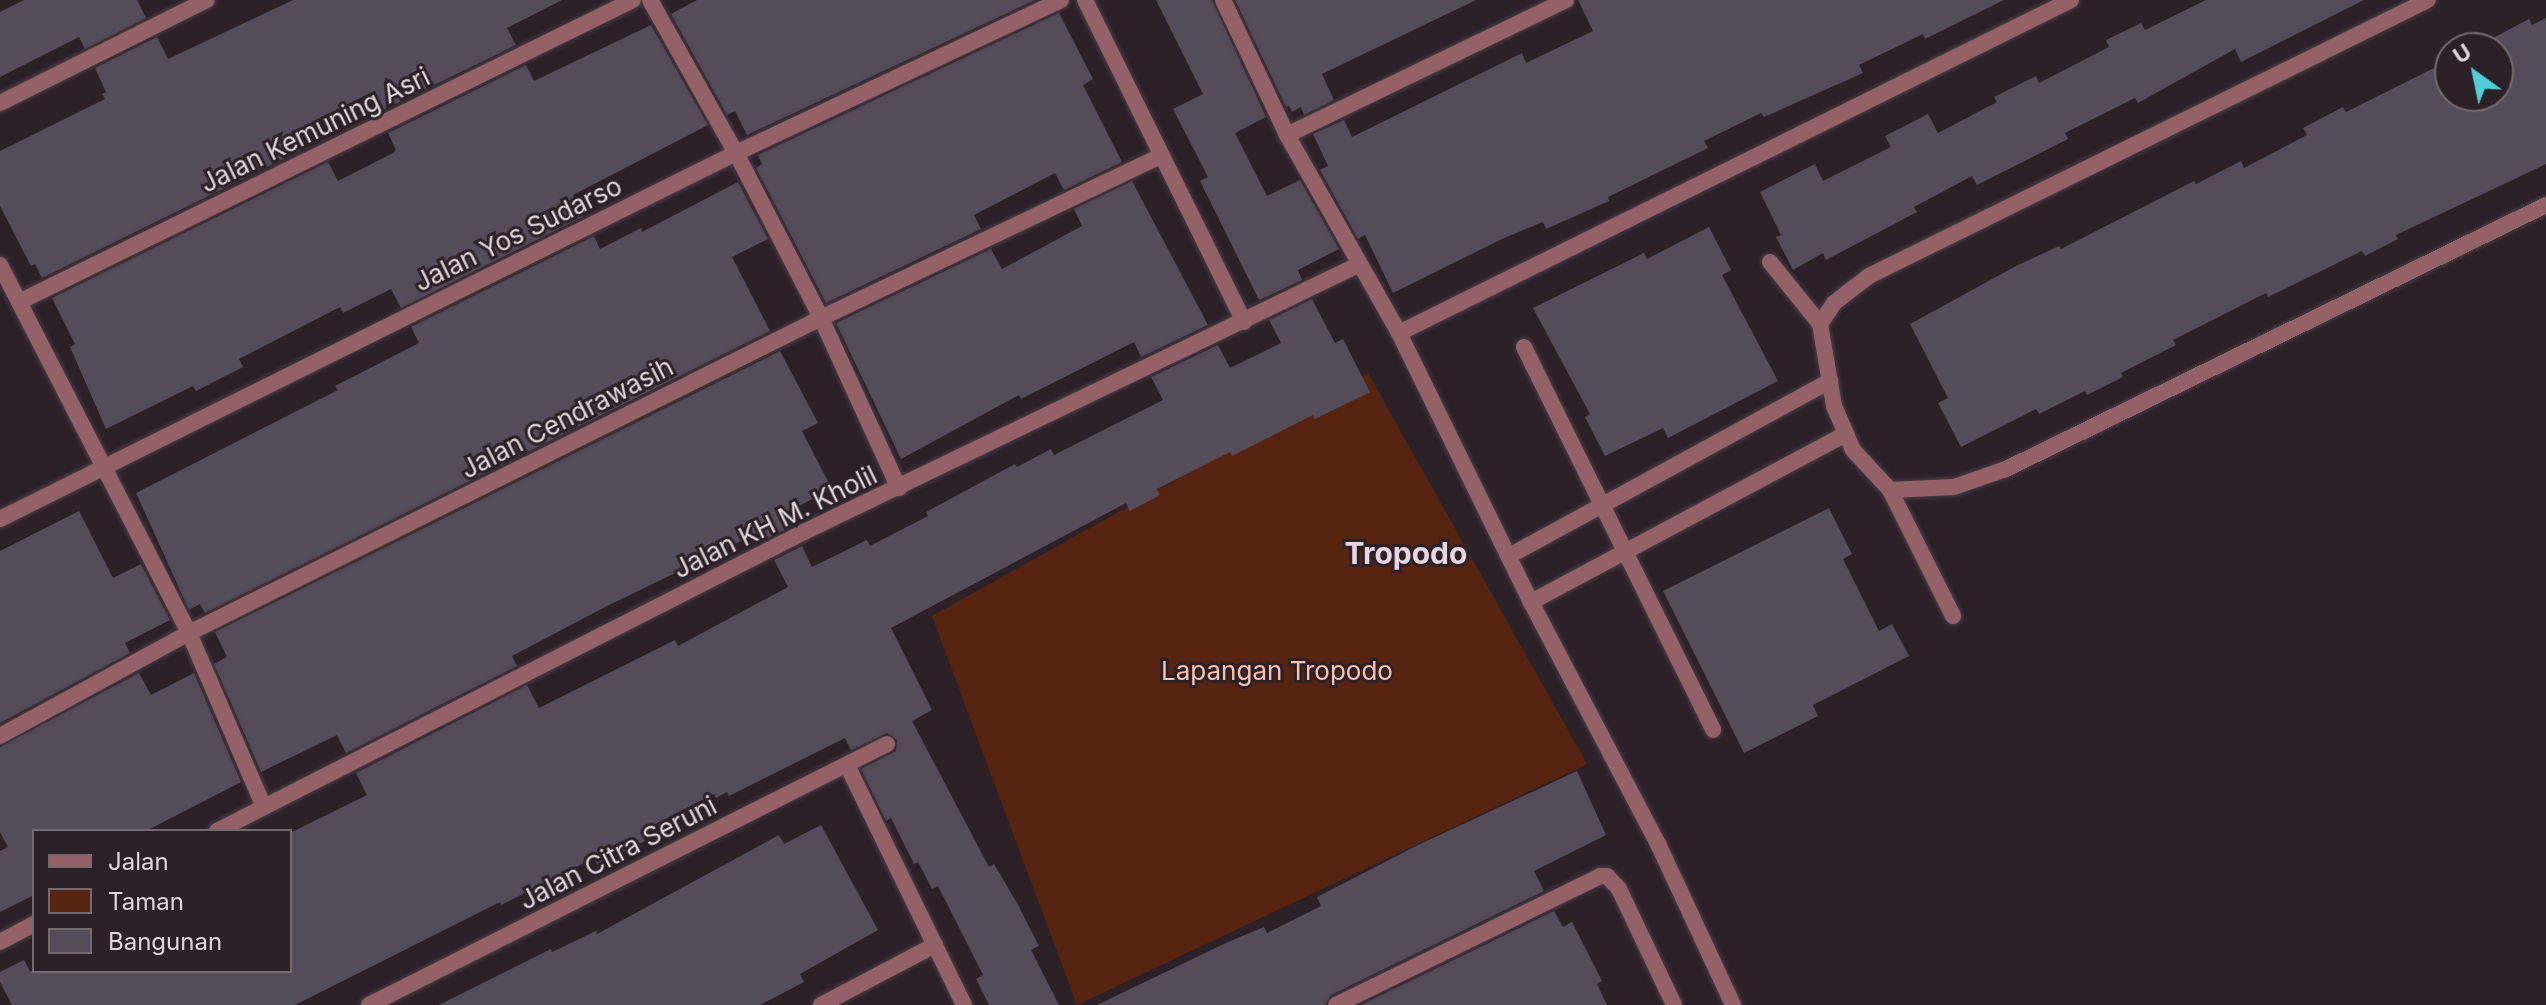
<!DOCTYPE html>
<style>
body{margin:0}
#map{position:relative;width:2546px;height:1005px;overflow:hidden;background:#2d2128;font-family:Inter,sans-serif}
div>[style]{position:absolute}
[style*='--x']{left:calc(var(--x)*1px);top:calc(var(--y)*1px);width:calc(var(--w)*1px);rotate:calc(var(--a)*1deg)}
.green>*{inset:0;background:#582412}
.building>*{inset:0;background:#544c59}
.roads{filter:drop-shadow(0 0 2px #493e45) drop-shadow(0 0 2px #493e45)}
.minor>*{height:16px;margin:-8px;padding:0 8px;transform-origin:8px;border-radius:8px;background:#946168}
span{translate:-50% -50%;white-space:nowrap;text-align:center;line-height:1.15;-webkit-text-stroke:6px #2d2128;paint-order:stroke}
.street-label{font-size:26px;color:#dfd7dc}
.park-label{font-size:26px;color:#fbc1ae}
.quarter-label{font-size:30px;color:#e7d5df;font-weight:700}
.legend{position:absolute;left:32px;top:829px;width:260px;height:144px;box-sizing:border-box;background:#2d2128;border:2px solid #746a70;margin:0;padding:10px 14px;list-style:none;font-size:24px;color:#dfd7dc}
.legend li{display:flex;align-items:center;gap:16px;height:40px}
.legend b{width:40px;border:2px solid #746a70}
.north{position:absolute;left:2434px;top:32px;width:80px;height:80px;box-sizing:border-box;background:#2d2128;border:2px solid #746a70;border-radius:50%;rotate:327deg;font-size:22px;font-weight:700;line-height:32px;text-align:center;color:#dfd7dc}
.north::after{content:'';display:block;margin:auto;width:28px;height:36px;background:#52ccd5;clip-path:polygon(50% 0,100% 100%,50% 72%,0 100%)}
</style>
<div id="map">
<div class="green">
<i style="clip-path:polygon(1368px 373px,1587px 764px,1077px 1005px,932px 616px)"></i>
</div>
<div class="building">
<i style="clip-path:polygon(24px 0,137px 0,146px 18px,85px 49px,79px 37px,0 77px,0 12px)"></i>
<i style="clip-path:polygon(293px 0,562px 0,507px 28px,516px 45px,377px 113px,368px 94px,309px 124px,318px 142px,42px 278px,35px 264px,31px 266px,0 206px,0 151px,105px 99px,102px 94px,106px 92px,95px 68px,157px 37px,168px 59px)"></i>
<i style="clip-path:polygon(697px 0,1035px 0,747px 135px,735px 111px,727px 115px,671px 14px)"></i>
<i style="clip-path:polygon(1156px 0,1212px 0,1266px 117px,1235px 133px,1267px 196px,1300px 180px,1339px 249px,1298px 270px,1302px 280px,1259px 300px,1200px 181px,1208px 177px,1173px 109px,1203px 94px)"></i>
<i style="clip-path:polygon(1235px 0,1476px 0,1322px 74px,1334px 100px,1304px 115px,1301px 107px,1292px 112px,1289px 106px,1286px 107px)"></i>
<i style="clip-path:polygon(1578px 0,2004px 0,1925px 39px,1923px 34px,1859px 65px,1863px 73px,1764px 117px,1761px 113px,1704px 141px,1708px 148px,1608px 197px,1609px 201px,1546px 229px,1543px 222px,1504px 238px,1393px 293px,1365px 235px,1358px 239px,1320px 170px,1328px 166px,1313px 134px,1344px 120px,1352px 137px,1522px 53px,1526px 63px,1593px 31px)"></i>
<i style="clip-path:polygon(2206px 0,2364px 0,2241px 62px,2235px 49px,2138px 103px,2135px 98px,2065px 133px,2068px 139px,1977px 185px,1972px 176px,1914px 207px,1917px 212px,1826px 260px,1823px 253px,1793px 270px,1776px 237px,1781px 235px,1760px 192px,1815px 164px,1823px 181px,1891px 147px,1885px 136px,1928px 114px,1938px 133px,1997px 102px,1994px 97px,2036px 76px,2039px 83px,2109px 47px,2106px 40px,2141px 23px,2145px 30px)"></i>
<i style="clip-path:polygon(1059px 13px,1093px 79px,1083px 85px,1122px 162px,1064px 190px,1055px 173px,974px 215px,981px 229px,826px 303px,756px 168px,762px 164px,758px 155px)"></i>
<i style="clip-path:polygon(2546px 18px,2546px 164px,2396px 235px,2398px 239px,2365px 256px,2362px 251px,2268px 297px,2266px 293px,2173px 340px,2176px 345px,2121px 373px,2123px 377px,2087px 395px,2085px 391px,2039px 414px,2036px 409px,1961px 447px,1938px 403px,1948px 398px,1910px 324px,2016px 266px,2059px 246px,2061px 249px,2194px 181px,2196px 184px,2241px 161px,2244px 168px,2307px 135px,2303px 128px,2343px 107px,2346px 112px,2450px 60px,2450px 96px,2498px 96px,2498px 48px,2474px 48px,2529px 19px,2532px 25px)"></i>
<i style="clip-path:polygon(651px 25px,708px 125px,573px 195px,584px 216px,401px 308px,391px 289px,343px 313px,340px 307px,239px 359px,243px 367px,196px 391px,193px 386px,106px 429px,70px 347px,75px 344px,52px 298px,328px 162px,338px 181px,393px 153px,396px 150px,388px 133px,526px 65px,534px 81px)"></i>
<i style="clip-path:polygon(1132px 181px,1208px 325px,1141px 357px,1134px 342px,1021px 399px,1019px 395px,901px 459px,836px 323px,991px 249px,1002px 269px,1082px 226px,1074px 209px)"></i>
<i style="clip-path:polygon(738px 182px,768px 239px,732px 257px,770px 331px,205px 613px,200px 604px,189px 610px,136px 493px,338px 390px,335px 386px,419px 343px,411px 327px,594px 236px,600px 249px,641px 228px,642px 232px)"></i>
<i style="clip-path:polygon(1709px 227px,1731px 270px,1722px 275px,1778px 381px,1668px 438px,1663px 428px,1605px 456px,1585px 417px,1590px 414px,1533px 308px,1644px 253px,1647px 259px)"></i>
<i style="clip-path:polygon(1312px 299px,1335px 343px,1343px 339px,1370px 392px,1315px 419px,1313px 415px,1232px 456px,1230px 452px,1157px 489px,1160px 495px,1130px 511px,1126px 503px,891px 628px,932px 710px,912px 721px,989px 867px,994px 864px,1017px 903px,1039px 946px,1031px 950px,1059px 1005px,989px 1005px,976px 979px,983px 975px,938px 886px,932px 889px,918px 862px,914px 864px,891px 818px,886px 821px,861px 769px,896px 751px,897px 740px,887px 733px,851px 750px,845px 738px,729px 796px,727px 792px,716px 798px,714px 794px,640px 832px,645px 841px,597px 865px,594px 858px,501px 905px,500px 902px,295px 1005px,12px 1005px,0 982px,0 972px,24px 960px,30px 971px,290px 971px,290px 833px,367px 795px,356px 773px,527px 685px,539px 708px,675px 640px,678px 646px,788px 587px,774px 560px,802px 546px,812px 567px,867px 540px,870px 546px,928px 516px,926px 512px,1015px 464px,1017px 467px,1051px 449px,1054px 455px,1163px 400px,1151px 377px,1218px 345px,1230px 368px,1281px 343px,1269px 320px)"></i>
<i style="clip-path:polygon(780px 351px,818px 423px,802px 431px,832px 489px,785px 513px,792px 526px,764px 540px,760px 532px,607px 606px,512px 656px,517px 666px,346px 753px,337px 735px,261px 772px,214px 664px,227px 657px,215px 632px)"></i>
<i style="clip-path:polygon(1829px 508px,1852px 554px,1843px 559px,1879px 631px,1892px 624px,1909px 656px,1813px 705px,1818px 716px,1744px 753px,1663px 591px)"></i>
<i style="clip-path:polygon(79px 511px,113px 578px,141px 564px,170px 620px,125px 643px,130px 653px,0 723px,0 551px)"></i>
<i style="clip-path:polygon(139px 673px,151px 695px,194px 673px,241px 782px,146px 831px,34px 831px,34px 899px,32px 896px,0 912px,0 851px,8px 847px,0 832px,0 747px)"></i>
<i style="clip-path:polygon(1577px 771px,1606px 835px,1534px 871px,1544px 891px,1331px 995px,1325px 1005px,1097px 1005px,1228px 942px,1264px 927px,1267px 933px,1321px 906px,1317px 897px,1418px 845px)"></i>
<i style="clip-path:polygon(821px 825px,878px 930px,800px 974px,804px 982px,760px 1005px,439px 1005px,551px 949px,552px 952px,596px 931px,597px 934px,779px 835px,784px 844px)"></i>
<i style="clip-path:polygon(1554px 911px,1563px 927px,1572px 922px,1602px 981px,1597px 984px,1607px 1005px,1361px 1005px)"></i>
</div>
<div class="roads">
<div class="minor">
<i style="--x:650;--y:0;--w:176;--a:60.7"></i>
<i style="--x:736;--y:153;--w:186;--a:62.7"></i>
<i style="--x:821;--y:318;--w:187;--a:65.4"></i>
<i style="--x:1085;--y:0;--w:359;--a:63.7"></i>
<i style="--x:1223;--y:0;--w:149;--a:64.6"></i>
<i style="--x:1287;--y:135;--w:227;--a:60.5"></i>
<i style="--x:1399;--y:333;--w:300;--a:63.9"></i>
<i style="--x:1531;--y:602;--w:276;--a:62.3"></i>
<i style="--x:1659;--y:846;--w:175;--a:65"></i>
<i style="--x:0;--y:103;--w:231;--a:-26.5"></i>
<i style="--x:1287;--y:135;--w:310;--a:-25.8"></i>
<i style="--x:1770;--y:262;--w:80;--a:51.1"></i>
<i style="--x:1820;--y:324;--w:83;--a:80.3"></i>
<i style="--x:1834;--y:406;--w:48;--a:66.6"></i>
<i style="--x:1853;--y:450;--w:54;--a:47.2"></i>
<i style="--x:1890;--y:490;--w:141;--a:63.4"></i>
<i style="--x:0;--y:265;--w:414;--a:62.8"></i>
<i style="--x:189;--y:633;--w:189;--a:66.7"></i>
<i style="--x:19;--y:302;--w:684;--a:-26.19"></i>
<i style="--x:1820;--y:324;--w:25;--a:-56"></i>
<i style="--x:1834;--y:303;--w:44;--a:-37.6"></i>
<i style="--x:1869;--y:276;--w:623;--a:-26.28"></i>
<i style="--x:1399;--y:333;--w:750;--a:-26.36"></i>
<i style="--x:1524;--y:347;--w:427;--a:63.7"></i>
<i style="--x:1890;--y:490;--w:64;--a:-2.7"></i>
<i style="--x:1954;--y:487;--w:55;--a:-19.1"></i>
<i style="--x:2006;--y:469;--w:601;--a:-26.05"></i>
<i style="--x:0;--y:519;--w:822;--a:-26.44"></i>
<i style="--x:736;--y:153;--w:359;--a:-25.2"></i>
<i style="--x:1509;--y:556;--w:366;--a:-28.6"></i>
<i style="--x:1531;--y:602;--w:357;--a:-28.1"></i>
<i style="--x:0;--y:736;--w:215;--a:-28.6"></i>
<i style="--x:189;--y:633;--w:706;--a:-26.49"></i>
<i style="--x:821;--y:318;--w:376;--a:-25.5"></i>
<i style="--x:847;--y:765;--w:267;--a:64"></i>
<i style="--x:217;--y:831;--w:659;--a:-26.99"></i>
<i style="--x:804;--y:532;--w:615;--a:-25.73"></i>
<i style="--x:0;--y:942;--w:38;--a:-28"></i>
<i style="--x:369;--y:1005;--w:580;--a:-26.74"></i>
<i style="--x:821;--y:1005;--w:129;--a:-27.8"></i>
<i style="--x:1336;--y:1005;--w:294;--a:-26"></i>
<i style="--x:1600;--y:876;--w:7;--a:0"></i>
<i style="--x:1607;--y:876;--w:18;--a:47"></i>
<i style="--x:1619;--y:889;--w:128;--a:64.6"></i>
</div>
</div>
<div class="street-label">
<span style="left:315px;top:130px;rotate:-26deg">Jalan Kemuning Asri</span>
<span style="left:518px;top:234px;rotate:-26deg">Jalan Yos Sudarso</span>
<span style="left:567px;top:418px;rotate:-27deg">Jalan Cendrawasih</span>
<span style="left:775px;top:522px;rotate:-26deg">Jalan KH M. Kholil</span>
<span style="left:618px;top:853px;rotate:-27deg">Jalan Citra Seruni</span>
</div>
<div class="park-label">
<span style="left:1277px;top:671px">Lapangan Tropodo</span>
</div>
<div class="quarter-label">
<span style="left:1406px;top:553px">Tropodo</span>
</div>
<ul class="legend">
<li><b style="height:10px;background:#946168"></b>Jalan</li>
<li><b style="height:22px;background:#582412"></b>Taman</li>
<li><b style="height:22px;background:#544c59"></b>Bangunan</li>
</ul>
<div class="north">U</div>
</div>
